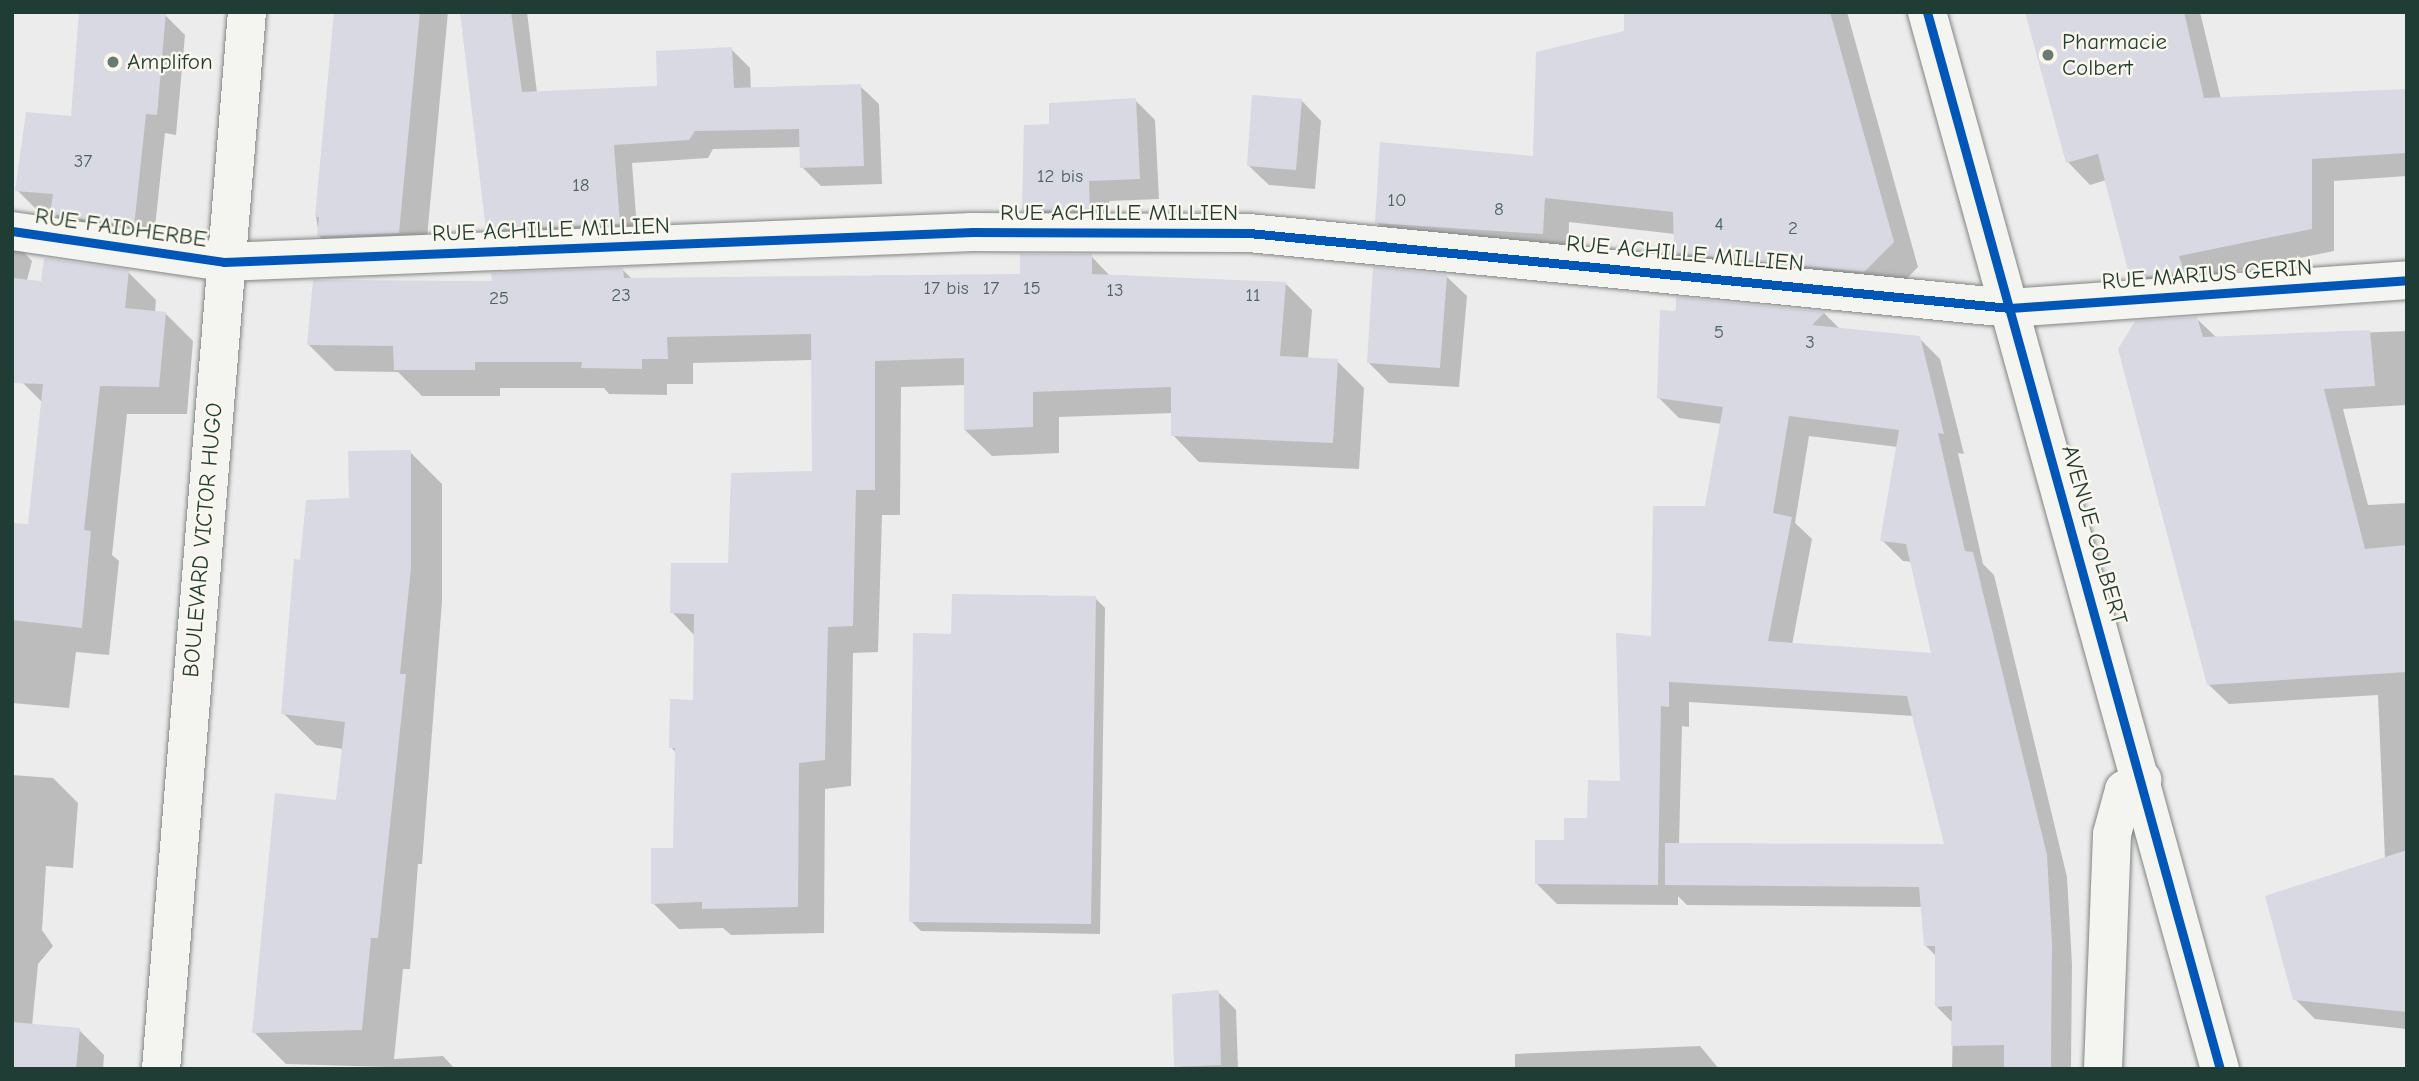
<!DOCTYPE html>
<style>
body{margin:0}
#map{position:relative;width:2419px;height:1081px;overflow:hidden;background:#ececec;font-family:"Comic Neue",sans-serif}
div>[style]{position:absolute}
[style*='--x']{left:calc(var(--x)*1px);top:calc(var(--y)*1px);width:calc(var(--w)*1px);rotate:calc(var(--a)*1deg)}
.shadow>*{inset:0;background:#0003}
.building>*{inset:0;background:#d8d9e2}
.roads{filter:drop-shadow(0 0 2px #818685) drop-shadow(0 0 2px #818685)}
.minor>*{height:38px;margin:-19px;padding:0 19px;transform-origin:19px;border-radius:19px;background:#f4f4f0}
.tertiary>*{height:38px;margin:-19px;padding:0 19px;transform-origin:19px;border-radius:19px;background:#f4f4f0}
.cycleway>*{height:9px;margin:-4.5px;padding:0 4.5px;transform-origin:4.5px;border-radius:4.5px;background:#0057b8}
.dots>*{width:19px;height:19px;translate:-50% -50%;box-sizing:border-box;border:4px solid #fbf7ec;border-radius:50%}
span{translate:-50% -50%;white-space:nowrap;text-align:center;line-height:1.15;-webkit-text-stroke:5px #fbf7ec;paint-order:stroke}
.number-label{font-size:19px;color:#4d6460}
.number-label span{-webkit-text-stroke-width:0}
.poi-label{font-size:23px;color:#1f3d34}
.left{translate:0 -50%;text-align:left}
.street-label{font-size:23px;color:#1f3d34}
.frame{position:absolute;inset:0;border:14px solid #1f3d34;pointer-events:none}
</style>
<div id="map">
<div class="shadow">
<i style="clip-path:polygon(335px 12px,448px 12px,425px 259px,345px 262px,319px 236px,316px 216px)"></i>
<i style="clip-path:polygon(462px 12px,527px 12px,537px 93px,659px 87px,731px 49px,750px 68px,751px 89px,860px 86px,879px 104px,882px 184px,821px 186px,802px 167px,801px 147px,713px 149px,708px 158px,632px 163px,638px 242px,507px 247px,488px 229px)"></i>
<i style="clip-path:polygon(1625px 12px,1847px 12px,1918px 267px,1890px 296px,1701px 278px,1676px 252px,1675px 234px,1569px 222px,1568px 258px,1402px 248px,1377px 223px,1535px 158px,1625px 32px)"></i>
<i style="clip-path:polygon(2027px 12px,2200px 12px,2221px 99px,2407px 91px,2407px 176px,2334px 181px,2334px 251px,2201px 278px,2154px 300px,2131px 277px,2106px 180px,2090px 185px,2068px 162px)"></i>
<i style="clip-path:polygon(165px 15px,185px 35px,176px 135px,165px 133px,153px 246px,72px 234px,52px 211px,37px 210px,17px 190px,73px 118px)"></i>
<i style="clip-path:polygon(1135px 100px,1155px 120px,1159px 199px,1109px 201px,1110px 230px,1043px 230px,1023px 210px,1051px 125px)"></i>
<i style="clip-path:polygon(1302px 101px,1321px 121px,1315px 189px,1269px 185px,1249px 166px)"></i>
<i style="clip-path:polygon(12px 240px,32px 261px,12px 337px)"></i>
<i style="clip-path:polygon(1091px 256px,1111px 277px,1286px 284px,1312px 310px,1308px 359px,1337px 361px,1364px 388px,1359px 469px,1199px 462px,1173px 435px,1173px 413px,1059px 417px,1059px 453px,992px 456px,965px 430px,965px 385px,901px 387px,900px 515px,882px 515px,878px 652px,853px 653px,851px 786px,825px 789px,824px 933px,731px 935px,723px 928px,679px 929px,653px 903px,674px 850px,677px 754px,671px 747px,695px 702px,695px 636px,672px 612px,729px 564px,814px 473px,813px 360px,693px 363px,693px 384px,667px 384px,667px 395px,609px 394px,604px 388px,500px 388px,500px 396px,422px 396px,398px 372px,335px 371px,309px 345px,494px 282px,623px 270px,633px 280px,1022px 275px)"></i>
<i style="clip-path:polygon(128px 272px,156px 300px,155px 312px,165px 313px,193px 341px,187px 414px,127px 414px,112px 555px,119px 561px,109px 655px,76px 652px,69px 708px,12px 703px,12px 524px,30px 526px,43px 403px,22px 382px,42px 282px)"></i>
<i style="clip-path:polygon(1446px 276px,1467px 296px,1459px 387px,1389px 383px,1369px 363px)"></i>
<i style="clip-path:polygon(evenodd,1678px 299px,1824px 313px,1840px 329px,1919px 338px,1940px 359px,1964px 454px,1958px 453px,1983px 564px,1994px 575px,2067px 877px,2072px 964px,2071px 1069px,1952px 1069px,1953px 1023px,1937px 1007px,1937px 957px,1925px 945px,1923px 907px,1687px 905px,1678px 896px,1678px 905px,1557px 904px,1536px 883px,1566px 842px,1622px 783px,1653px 638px,1706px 507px,1722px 424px,1679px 418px,1658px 397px,1678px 299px,1809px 436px,1898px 447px,1882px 540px,1903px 561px,1912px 562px,1933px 655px,1792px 645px,1812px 539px,1795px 523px,1809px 436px,1678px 299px,1689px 702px,1914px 716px,1946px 845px,1679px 845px,1682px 726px,1689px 727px,1689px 702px)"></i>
<i style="clip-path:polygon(2197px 319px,2217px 338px,2407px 331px,2407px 405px,2343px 409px,2368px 505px,2407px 503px,2407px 1029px,2315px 1019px,2295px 999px,2385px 859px,2378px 695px,2229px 704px,2208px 684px)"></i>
<i style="clip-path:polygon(410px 452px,442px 484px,442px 601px,422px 864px,418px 864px,410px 969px,403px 969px,394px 1059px,443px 1056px,455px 1069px,286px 1064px,254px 1032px,337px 802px,344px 749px,316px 745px,283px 713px,301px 562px,351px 500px)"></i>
<i style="clip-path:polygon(1095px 598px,1105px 608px,1100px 934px,921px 931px,911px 921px,953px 636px)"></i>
<i style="clip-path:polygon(12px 775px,53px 778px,78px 803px,73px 868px,46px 866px,42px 930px,53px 946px,38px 964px,32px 1026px,79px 1030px,104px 1055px,103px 1069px,12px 1069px)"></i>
<i style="clip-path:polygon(1218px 992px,1236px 1010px,1238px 1069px,1178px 1069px)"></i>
<i style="clip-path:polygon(1700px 1046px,1719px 1069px,1515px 1069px,1515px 1054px)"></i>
</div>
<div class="building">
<i style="clip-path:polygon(79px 12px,166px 12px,157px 115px,146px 114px,134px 227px,50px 214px,53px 194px,15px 191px,26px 112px,71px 116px)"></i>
<i style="clip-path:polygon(334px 12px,420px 12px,399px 233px,317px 236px,319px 217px,315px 217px)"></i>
<i style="clip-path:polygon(460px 12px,511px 12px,522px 92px,657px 86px,656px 51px,732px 47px,734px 88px,861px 84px,864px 166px,800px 168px,799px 129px,695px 131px,689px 140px,614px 145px,620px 224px,486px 230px)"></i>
<i style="clip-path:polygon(1624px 12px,1830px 12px,1894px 242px,1864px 272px,1674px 253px,1673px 212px,1545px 198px,1543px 234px,1375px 223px,1380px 142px,1533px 156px,1536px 52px,1624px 31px)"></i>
<i style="clip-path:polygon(2025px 12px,2184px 12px,2204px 98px,2407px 89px,2407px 153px,2312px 159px,2312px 229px,2179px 256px,2185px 274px,2130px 278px,2098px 154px,2066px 163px)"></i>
<i style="clip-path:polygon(1252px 95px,1302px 99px,1296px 170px,1247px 166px)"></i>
<i style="clip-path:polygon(1136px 98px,1140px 179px,1089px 181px,1090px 211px,1022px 210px,1024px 125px,1049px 124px,1049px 103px)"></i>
<i style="clip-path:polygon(1020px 254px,1092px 254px,1092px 274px,1286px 282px,1280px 356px,1338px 359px,1333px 443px,1171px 436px,1171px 387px,1033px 392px,1033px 427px,964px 430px,964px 358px,875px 361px,875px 490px,856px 490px,853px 626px,828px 627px,825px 760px,799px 763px,798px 907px,702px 909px,702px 902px,651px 904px,651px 848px,673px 848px,675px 748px,669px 748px,670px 699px,693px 700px,694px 614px,670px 613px,671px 563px,728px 563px,731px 473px,812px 471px,811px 334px,667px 337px,668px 359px,642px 359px,642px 369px,581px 368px,582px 362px,475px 362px,475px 370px,394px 370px,393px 346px,307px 345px,313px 280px,492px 281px,491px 273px,623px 268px,624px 278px,1020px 274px)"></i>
<i style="clip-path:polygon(44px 258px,129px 270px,125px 308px,166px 312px,159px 387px,100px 386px,84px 530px,91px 531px,82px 628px,12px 620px,12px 523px,28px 524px,43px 384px,12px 383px,12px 278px,41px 281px)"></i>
<i style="clip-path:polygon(1373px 267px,1447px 275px,1440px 368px,1367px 363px)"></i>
<i style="clip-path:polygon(evenodd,1676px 297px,1825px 312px,1812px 325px,1920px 336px,1944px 434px,1938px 433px,1965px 551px,1973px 552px,2047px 855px,2052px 943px,2051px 1069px,2004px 1069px,2004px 1045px,1951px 1046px,1952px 1006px,1935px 1007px,1935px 946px,1924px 946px,1919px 887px,1665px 885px,1665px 843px,1944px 844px,1907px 696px,1669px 682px,1669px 707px,1661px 706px,1658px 885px,1535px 884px,1535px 840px,1564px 840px,1564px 818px,1587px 818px,1588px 780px,1620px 781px,1616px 633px,1651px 636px,1653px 506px,1705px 506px,1723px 407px,1657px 398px,1660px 310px,1676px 311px,1676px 297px,1789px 416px,1899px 430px,1880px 541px,1906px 544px,1931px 653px,1768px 641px,1792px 517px,1773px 513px,1789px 416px)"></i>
<i style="clip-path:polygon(2197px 317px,2203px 337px,2370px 330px,2375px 386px,2324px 389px,2365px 549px,2407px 545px,2407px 672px,2207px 685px,2118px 349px,2135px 321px)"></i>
<i style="clip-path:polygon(411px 450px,411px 568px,400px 674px,406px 674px,378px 938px,371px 938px,362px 1030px,252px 1033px,275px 793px,336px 800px,345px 722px,281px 714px,294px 559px,300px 560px,306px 500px,349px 498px,348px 451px)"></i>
<i style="clip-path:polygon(952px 594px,1096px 596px,1091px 924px,909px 922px,913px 633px,951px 634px)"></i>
<i style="clip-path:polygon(2407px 850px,2407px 1012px,2293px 1000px,2265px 896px)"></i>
<i style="clip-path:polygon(1219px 990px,1221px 1065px,1174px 1067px,1172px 994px)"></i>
<i style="clip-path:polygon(12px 1022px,80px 1028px,76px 1069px,12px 1069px)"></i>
</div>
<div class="roads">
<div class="minor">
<i style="--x:12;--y:231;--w:214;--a:8.3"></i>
<i style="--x:224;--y:262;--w:749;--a:-2.3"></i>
<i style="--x:972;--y:232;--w:277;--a:0.2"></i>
<i style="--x:1249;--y:233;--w:765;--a:5.63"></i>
<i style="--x:2010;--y:308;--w:398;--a:-4"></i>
</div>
<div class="tertiary">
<i style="--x:1927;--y:12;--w:1097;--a:74.51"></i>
<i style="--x:161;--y:1069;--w:1060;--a:-85.35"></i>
<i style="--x:2103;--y:1069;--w:235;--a:-87.8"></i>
<i style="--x:2112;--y:834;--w:46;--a:-74.7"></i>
<i style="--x:2124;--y:790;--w:21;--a:-29"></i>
</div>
</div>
<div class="cycleway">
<i style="--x:1927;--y:12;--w:1097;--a:74.51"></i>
<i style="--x:12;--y:231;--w:214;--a:8.3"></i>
<i style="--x:224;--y:262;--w:749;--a:-2.3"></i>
<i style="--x:972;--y:232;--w:277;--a:0.2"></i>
<i style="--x:1249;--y:233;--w:765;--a:5.63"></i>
<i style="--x:2010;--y:308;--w:398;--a:-4"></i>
</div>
<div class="dots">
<i style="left:2048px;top:55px;background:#677a74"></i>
<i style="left:113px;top:62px;background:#677a74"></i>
</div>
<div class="number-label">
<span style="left:83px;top:162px">37</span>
<span style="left:1060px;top:177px">12 bis</span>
<span style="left:581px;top:186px">18</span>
<span style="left:1397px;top:201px">10</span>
<span style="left:1499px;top:210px">8</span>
<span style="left:1719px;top:225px">4</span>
<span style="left:1793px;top:229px">2</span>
<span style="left:946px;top:289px">17 bis</span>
<span style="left:991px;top:289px">17</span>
<span style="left:1032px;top:289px">15</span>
<span style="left:1115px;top:291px">13</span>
<span style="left:621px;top:296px">23</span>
<span style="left:1253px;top:296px">11</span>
<span style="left:499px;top:299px">25</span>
<span style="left:1719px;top:333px">5</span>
<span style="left:1810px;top:343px">3</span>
</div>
<div class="poi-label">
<span class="left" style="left:2062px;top:55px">Pharmacie<br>Colbert</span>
<span class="left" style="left:127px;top:62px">Amplifon</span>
</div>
<div class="street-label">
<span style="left:1119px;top:213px">RUE ACHILLE MILLIEN</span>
<span style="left:121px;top:228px;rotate:8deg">RUE FAIDHERBE</span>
<span style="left:551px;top:230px;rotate:-2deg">RUE ACHILLE MILLIEN</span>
<span style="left:1685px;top:254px;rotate:5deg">RUE ACHILLE MILLIEN</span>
<span style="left:2207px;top:275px;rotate:-4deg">RUE MARIUS GERIN</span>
<span style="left:2094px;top:535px;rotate:74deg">AVENUE COLBERT</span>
<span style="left:203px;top:540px;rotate:-85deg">BOULEVARD VICTOR HUGO</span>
</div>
<div class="frame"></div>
</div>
